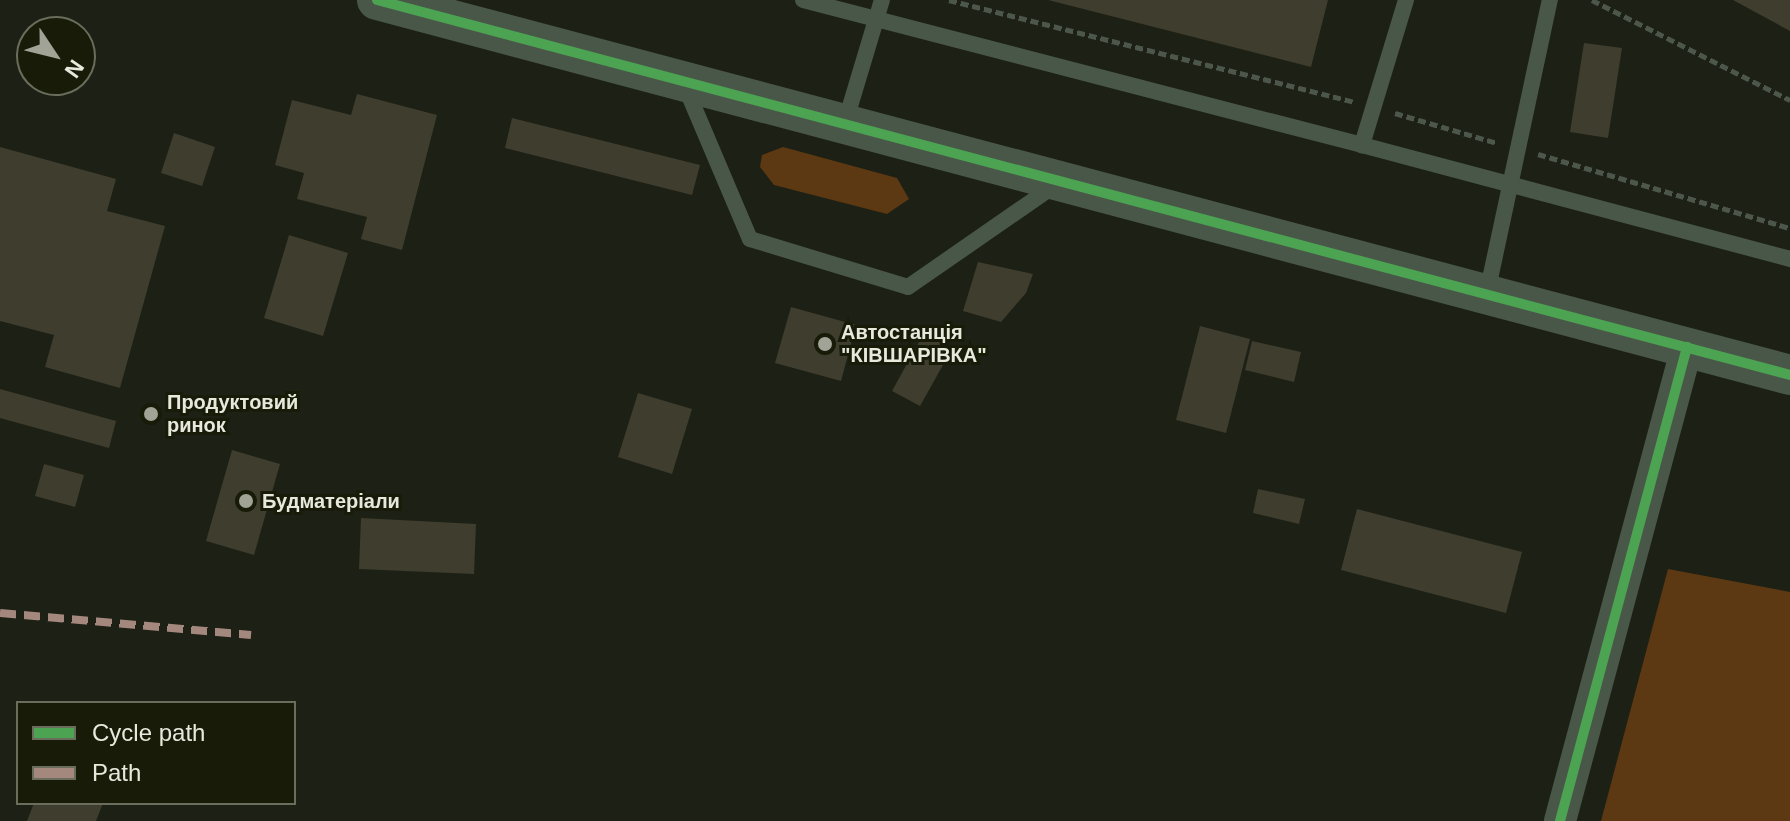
<!DOCTYPE html>
<meta charset="utf-8">
<style>
body{margin:0}
#map{position:relative;width:1790px;height:821px;overflow:hidden;background:#1d2015;font-family:Arial,sans-serif}
div>[style]{position:absolute}
[style*='--x']{left:calc(var(--x)*1px);top:calc(var(--y)*1px);width:calc(var(--w)*1px);rotate:calc(var(--a)*1deg)}
.green>*{inset:0;background:#5c3912}
.building>*{inset:0;background:#3f3d2e}
.path>*{height:5px;margin-top:-2.5px;transform-origin:0;background:repeating-linear-gradient(90deg,#4d564b 0 8px,transparent 0 12px)}
.service>*{height:16px;margin:-8px;padding:0 8px;transform-origin:8px;border-radius:8px;background:#495749}
.minor>*{height:32px;margin:-16px;padding:0 16px;transform-origin:16px;border-radius:16px;background:#495749}
.tertiary>*{height:40px;margin:-20px;padding:0 20px;transform-origin:20px;border-radius:20px;background:#495749}
.quiet>*{height:8px;margin-top:-4px;transform-origin:0;background:repeating-linear-gradient(90deg,#a5887d 0 16px,transparent 0 24px)}
.cycleway>*{height:10px;margin:-5px;padding:0 5px;transform-origin:5px;border-radius:5px;background:#4ca352}
.dots>*{width:22px;height:22px;translate:-50% -50%;box-sizing:border-box;border:4px solid #171b07;border-radius:50%}
span{translate:-50% -50%;white-space:nowrap;text-align:center;line-height:1.15;-webkit-text-stroke:6px #171b07;paint-order:stroke}
.poi-label{font-size:20px;color:#e6e9dc;font-weight:700}
.left{translate:0 -50%;text-align:left}
.legend{position:absolute;left:16px;top:701px;width:280px;height:104px;box-sizing:border-box;background:#171b07;border:2px solid #6a6d5c;margin:0;padding:10px 14px;list-style:none;font-size:24px;color:#e6e9dc}
.legend li{display:flex;align-items:center;gap:16px;height:40px}
.legend b{width:40px;border:2px solid #6a6d5c}
.north{position:absolute;left:16px;top:16px;width:80px;height:80px;box-sizing:border-box;background:#171b07;border:2px solid #6a6d5c;border-radius:50%;rotate:125deg;font-size:22px;font-weight:700;line-height:32px;text-align:center;color:#e6e9dc}
.north::after{content:'';display:block;margin:auto;width:28px;height:36px;background:#a0a396;clip-path:polygon(50% 0,100% 100%,50% 72%,0 100%)}
</style>
<div id="map">
<div class="green">
<i style="clip-path:polygon(783px 147px,897px 178px,909px 199px,887px 214px,774px 185px,760px 167px,762px 155px)"></i>
<i style="clip-path:polygon(1668px 569px,1790px 592px,1790px 821px,1601px 821px)"></i>
</div>
<div class="building">
<i style="clip-path:polygon(1048px 0,1328px 0,1311px 67px)"></i>
<i style="clip-path:polygon(1733px 0,1790px 0,1790px 31px)"></i>
<i style="clip-path:polygon(1584px 43px,1622px 48px,1608px 138px,1570px 132px)"></i>
<i style="clip-path:polygon(357px 94px,437px 115px,402px 250px,361px 239px,367px 217px,297px 199px,304px 173px,275px 165px,292px 100px,351px 115px)"></i>
<i style="clip-path:polygon(512px 118px,700px 165px,692px 195px,505px 148px)"></i>
<i style="clip-path:polygon(174px 133px,215px 147px,202px 186px,161px 173px)"></i>
<i style="clip-path:polygon(0 147px,116px 179px,107px 211px,165px 226px,120px 388px,45px 367px,54px 335px,0 321px)"></i>
<i style="clip-path:polygon(289px 235px,348px 253px,323px 336px,264px 318px)"></i>
<i style="clip-path:polygon(978px 262px,1033px 274px,1026px 293px,1001px 322px,963px 311px)"></i>
<i style="clip-path:polygon(791px 307px,856px 325px,841px 381px,775px 363px)"></i>
<i style="clip-path:polygon(1200px 326px,1250px 339px,1226px 433px,1176px 420px)"></i>
<i style="clip-path:polygon(924px 333px,952px 349px,920px 406px,892px 391px)"></i>
<i style="clip-path:polygon(1252px 341px,1301px 352px,1294px 382px,1245px 370px)"></i>
<i style="clip-path:polygon(0 389px,116px 421px,109px 448px,0 418px)"></i>
<i style="clip-path:polygon(638px 393px,692px 409px,672px 474px,618px 457px)"></i>
<i style="clip-path:polygon(232px 450px,280px 464px,254px 555px,206px 541px)"></i>
<i style="clip-path:polygon(44px 464px,84px 475px,75px 507px,35px 496px)"></i>
<i style="clip-path:polygon(1258px 489px,1305px 499px,1299px 524px,1253px 513px)"></i>
<i style="clip-path:polygon(1357px 509px,1522px 552px,1506px 613px,1341px 570px)"></i>
<i style="clip-path:polygon(361px 518px,476px 524px,474px 574px,359px 569px)"></i>
<i style="clip-path:polygon(34px 803px,103px 803px,96px 821px,27px 821px)"></i>
</div>
<div class="path">
<i style="--x:949;--y:0;--w:419;--a:14.1"></i>
<i style="--x:1592;--y:0;--w:222;--a:26.8"></i>
<i style="--x:1395;--y:113;--w:106;--a:16.4"></i>
<i style="--x:1538;--y:154;--w:263;--a:16.4"></i>
</div>
<div class="service">
<i style="--x:803;--y:0;--w:577;--a:14.54"></i>
<i style="--x:1406;--y:0;--w:152;--a:106.9"></i>
<i style="--x:1362;--y:145;--w:443;--a:14.9"></i>
<i style="--x:685;--y:86;--w:166;--a:67"></i>
<i style="--x:750;--y:239;--w:165;--a:16.9"></i>
<i style="--x:908;--y:287;--w:181;--a:-34.7"></i>
<i style="--x:845;--y:123;--w:128;--a:-73.3"></i>
<i style="--x:1487;--y:293;--w:300;--a:-77.9"></i>
</div>
<div class="minor">
<i style="--x:1560;--y:821;--w:491;--a:-75"></i>
</div>
<div class="tertiary">
<i style="--x:377;--y:0;--w:1462;--a:14.86"></i>
</div>
<div class="quiet">
<i style="--x:0;--y:613;--w:252;--a:5"></i>
</div>
<div class="cycleway">
<i style="--x:377;--y:0;--w:1462;--a:14.86"></i>
<i style="--x:1560;--y:821;--w:491;--a:-75"></i>
</div>
<div class="dots">
<i style="left:825px;top:344px;background:#a0a396"></i>
<i style="left:151px;top:414px;background:#a0a396"></i>
<i style="left:246px;top:501px;background:#a0a396"></i>
</div>
<div class="poi-label">
<span class="left" style="left:841px;top:344px">Автостанція<br>"КІВШАРІВКА"</span>
<span class="left" style="left:167px;top:414px">Продуктовий<br>ринок</span>
<span class="left" style="left:262px;top:501px">Будматеріали</span>
</div>
<ul class="legend">
<li><b style="height:10px;background:#4ca352"></b>Cycle path</li>
<li><b style="height:10px;background:#a5887d"></b>Path</li>
</ul>
<div class="north">N</div>
</div>
